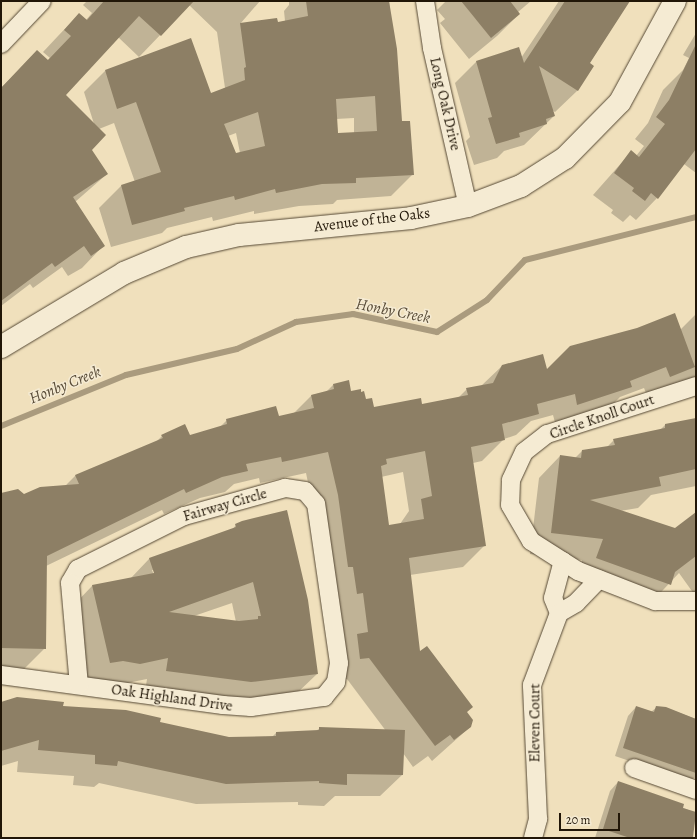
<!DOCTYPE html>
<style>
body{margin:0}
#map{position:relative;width:697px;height:839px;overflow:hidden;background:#f0e0bc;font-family:Alegreya,serif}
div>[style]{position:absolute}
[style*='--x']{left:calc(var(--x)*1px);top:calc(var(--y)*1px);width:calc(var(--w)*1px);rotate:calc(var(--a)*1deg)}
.shadow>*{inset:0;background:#0003}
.stream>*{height:6px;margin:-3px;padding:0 3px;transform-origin:3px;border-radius:3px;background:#aa9b7e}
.building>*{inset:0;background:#8d7f65}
.roads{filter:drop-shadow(0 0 1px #554834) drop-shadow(0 0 1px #554834)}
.minor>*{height:18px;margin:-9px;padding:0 9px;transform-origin:9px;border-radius:9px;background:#f5ebd3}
.tertiary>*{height:22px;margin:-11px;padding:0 11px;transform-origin:11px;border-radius:11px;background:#f5ebd3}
span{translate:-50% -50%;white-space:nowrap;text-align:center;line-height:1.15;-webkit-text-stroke:3px #f5ebd3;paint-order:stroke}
.street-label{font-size:15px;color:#211607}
.water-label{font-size:16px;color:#584b37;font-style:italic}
.frame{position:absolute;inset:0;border:2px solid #211607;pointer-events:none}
.scale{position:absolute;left:559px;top:813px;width:61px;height:18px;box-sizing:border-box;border:2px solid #211607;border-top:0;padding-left:5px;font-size:12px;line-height:14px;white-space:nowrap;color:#211607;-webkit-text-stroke:3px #f5ebd3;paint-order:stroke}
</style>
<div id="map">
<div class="shadow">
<i style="clip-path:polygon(evenodd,87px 1px,260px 1px,240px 24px,276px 19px,277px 23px,285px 21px,284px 11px,289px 5px,289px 1px,389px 1px,401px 122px,413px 174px,391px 196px,337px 200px,333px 204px,299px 206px,254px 214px,254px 211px,213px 221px,212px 217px,167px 228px,162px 233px,111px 247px,99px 208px,121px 186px,135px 182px,114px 123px,99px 129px,91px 150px,107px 174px,75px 202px,103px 246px,82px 268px,68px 276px,62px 267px,33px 288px,30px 284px,1px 306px,1px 88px,37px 51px,47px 61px,50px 58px,43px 52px,58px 36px,79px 14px,86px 20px,92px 13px,83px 5px,87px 1px,189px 5px,217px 32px,225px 88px,211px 95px,105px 71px,84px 92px,94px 124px,65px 95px,118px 37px,139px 57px,189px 5px,87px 1px,354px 118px,354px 133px,338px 134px,336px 119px,354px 118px,87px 1px,236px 133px,240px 153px,236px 154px,228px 136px,236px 133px)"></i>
<i style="clip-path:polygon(446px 1px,531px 1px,518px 12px,519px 14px,497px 36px,469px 59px,440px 23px,445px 19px,437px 10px)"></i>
<i style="clip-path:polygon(559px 1px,629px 1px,589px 64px,593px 66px,577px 91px,555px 112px,552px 110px,554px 116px,524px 145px,504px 151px,497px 158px,474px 165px,466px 141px,470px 137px,455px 83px,477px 61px,521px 58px)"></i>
<i style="clip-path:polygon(696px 33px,696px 173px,684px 164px,657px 198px,636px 220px,630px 215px,623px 222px,611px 213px,613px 210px,593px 195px,631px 152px,636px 156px,644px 146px,635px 139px,648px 123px,663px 90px,683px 70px,689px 58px,683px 55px)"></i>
<i style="clip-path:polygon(evenodd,696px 314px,696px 384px,648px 398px,644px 388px,620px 397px,609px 408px,556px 426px,553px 415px,531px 421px,516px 435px,504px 439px,482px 461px,473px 463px,485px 545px,463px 567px,410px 575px,419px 653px,466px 712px,470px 727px,432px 761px,428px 756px,413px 767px,403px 753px,402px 775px,380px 796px,335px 796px,324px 806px,298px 805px,298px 802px,196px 804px,99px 783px,94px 787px,73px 785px,74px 776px,17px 772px,18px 761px,1px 766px,1px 704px,62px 707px,229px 738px,272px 737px,276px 733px,316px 731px,320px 728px,386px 731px,347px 679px,339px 680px,346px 647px,341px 614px,335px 615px,306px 473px,260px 483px,259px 478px,234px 484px,225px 492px,200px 498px,164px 514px,162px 510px,46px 566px,45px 648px,23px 670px,1px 670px,1px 494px,24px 495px,65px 486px,75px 476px,156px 442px,162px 436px,190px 436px,219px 428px,227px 420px,278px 417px,293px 414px,312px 395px,326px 392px,333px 385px,365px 400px,374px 409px,422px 406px,458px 398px,467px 389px,481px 386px,502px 366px,546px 371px,681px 329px,696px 314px,403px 472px,409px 511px,400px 524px,388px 526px,381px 477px,403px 472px)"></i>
<i style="clip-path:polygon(696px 419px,696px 486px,651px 495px,638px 508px,620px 511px,675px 529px,696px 514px,696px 592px,694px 594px,679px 573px,648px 606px,575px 580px,582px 560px,530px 554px,539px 478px,560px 456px,575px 458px,582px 451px,606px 448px,614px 440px,660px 430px,665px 425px)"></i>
<i style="clip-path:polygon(evenodd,236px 525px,317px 674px,295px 695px,228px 704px,145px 692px,147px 679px,117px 685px,88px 685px,71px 608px,92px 586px,130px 579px,149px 559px,232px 530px,236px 525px,152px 570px,154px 570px,155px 578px,152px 570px,236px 525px,232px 603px,236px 622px,194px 616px,232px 603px)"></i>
<i style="clip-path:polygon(636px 707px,651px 712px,657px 707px,666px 708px,696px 719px,696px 777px,688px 781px,615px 756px,628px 716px)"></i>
<i style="clip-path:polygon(618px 782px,696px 813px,692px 838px,595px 838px,610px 791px)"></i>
</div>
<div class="stream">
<i style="--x:1;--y:426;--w:135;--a:-22.2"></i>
<i style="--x:126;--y:375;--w:114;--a:-13.2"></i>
<i style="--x:237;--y:349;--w:65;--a:-24.6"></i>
<i style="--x:296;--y:322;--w:58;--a:-8"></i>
<i style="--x:353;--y:314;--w:86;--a:12.1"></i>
<i style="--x:437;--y:332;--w:59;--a:-32.6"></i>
<i style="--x:487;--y:300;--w:55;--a:-46.5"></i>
<i style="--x:525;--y:260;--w:176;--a:-14.1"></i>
</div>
<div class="building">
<i style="clip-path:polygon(104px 1px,194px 1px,161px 36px,139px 16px,66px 95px,106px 135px,92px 150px,108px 174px,73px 197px,105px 246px,91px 256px,84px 246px,55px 267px,52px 263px,1px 301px,1px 88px,37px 50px,48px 60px,71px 36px,64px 30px,79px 13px,87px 20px)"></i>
<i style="clip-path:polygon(evenodd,306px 1px,389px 1px,397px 49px,402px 121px,410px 121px,414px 175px,356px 178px,356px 183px,322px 184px,276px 193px,275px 189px,235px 200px,234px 196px,184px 208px,185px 211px,132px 225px,121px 185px,161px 172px,136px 102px,117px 109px,105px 70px,191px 38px,211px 93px,245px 80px,244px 68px,246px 67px,240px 23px,277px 18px,278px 22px,308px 16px,306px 1px,375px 96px,377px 131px,338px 133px,336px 99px,375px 96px,306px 1px,258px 112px,265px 146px,236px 153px,224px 124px,258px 112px)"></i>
<i style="clip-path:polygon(461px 1px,510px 1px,520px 14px,491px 38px)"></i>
<i style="clip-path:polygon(565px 1px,630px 1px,590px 63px,594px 66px,578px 91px,539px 66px,555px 116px,546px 119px,547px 124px,519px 133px,520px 137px,496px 144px,488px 118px,492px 117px,476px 61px,519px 47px,524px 63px)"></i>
<i style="clip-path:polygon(696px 44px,696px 149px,658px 199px,651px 193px,645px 201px,632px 191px,634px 188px,614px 173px,631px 150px,639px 157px,665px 124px,656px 117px,669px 100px)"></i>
<i style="clip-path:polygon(evenodd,675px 313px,695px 367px,670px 377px,666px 367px,630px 381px,632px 387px,577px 405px,575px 394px,537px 404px,539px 414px,502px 424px,505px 440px,471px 447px,486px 546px,409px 558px,420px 651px,427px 646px,473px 707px,467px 712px,473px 720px,471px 727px,454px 740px,450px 735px,435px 746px,369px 658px,360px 659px,357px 634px,368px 632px,363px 593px,357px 594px,353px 567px,348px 567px,338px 495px,328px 452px,282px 462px,281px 457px,246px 464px,248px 471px,222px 477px,186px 493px,184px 489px,47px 556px,46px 649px,1px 648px,1px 493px,18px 489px,24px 494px,40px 487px,79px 484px,75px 475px,163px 438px,161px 435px,185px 424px,190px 435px,227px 424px,226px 419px,276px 406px,279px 416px,314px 408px,311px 395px,334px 389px,333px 384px,349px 380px,351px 391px,361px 389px,361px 392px,364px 391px,366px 399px,372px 398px,374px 407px,421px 398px,422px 404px,468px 395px,466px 388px,493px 383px,502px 365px,543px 354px,547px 369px,570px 346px,637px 328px,675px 313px,425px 451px,432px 496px,421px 499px,424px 519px,389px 525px,381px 466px,387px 464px,386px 459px,425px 451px)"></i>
<i style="clip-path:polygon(696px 418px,696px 469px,659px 477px,661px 486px,590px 500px,675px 528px,696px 512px,696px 556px,675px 572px,671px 585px,596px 558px,603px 539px,551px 533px,560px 455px,581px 458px,582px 450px,615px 445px,613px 439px,665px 428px,665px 424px)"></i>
<i style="clip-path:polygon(evenodd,287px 510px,308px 600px,318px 674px,251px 682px,166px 671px,168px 658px,140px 664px,123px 661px,110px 663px,92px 585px,154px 573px,149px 558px,236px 527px,235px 524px,242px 521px,287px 510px,253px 582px,261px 616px,258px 616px,258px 619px,239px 621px,169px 612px,253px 582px)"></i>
<i style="clip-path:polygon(17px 697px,64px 702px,63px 706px,126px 710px,161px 718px,160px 722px,229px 737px,276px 736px,276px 732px,319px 730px,319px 727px,405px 730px,403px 775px,347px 774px,347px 785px,319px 783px,319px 781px,226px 784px,118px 761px,117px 766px,95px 764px,95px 755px,38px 750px,39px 740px,1px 751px,1px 702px)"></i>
<i style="clip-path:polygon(636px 706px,654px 712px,656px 706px,666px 707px,696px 719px,696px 773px,623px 748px)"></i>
<i style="clip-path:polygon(618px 781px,684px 804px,683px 808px,696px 812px,693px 838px,630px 838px,603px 829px)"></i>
</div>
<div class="roads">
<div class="minor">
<i style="--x:425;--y:1;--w:48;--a:81.5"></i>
<i style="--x:432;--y:48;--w:162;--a:77.2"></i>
<i style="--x:1;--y:44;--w:59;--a:-46.4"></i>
<i style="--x:696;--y:386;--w:157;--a:162.1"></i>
<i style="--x:547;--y:434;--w:29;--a:142"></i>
<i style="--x:524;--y:452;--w:31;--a:115"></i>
<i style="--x:511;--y:480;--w:25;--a:92"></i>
<i style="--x:510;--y:505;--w:42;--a:59.7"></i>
<i style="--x:531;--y:541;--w:56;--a:32.6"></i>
<i style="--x:578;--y:571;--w:83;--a:21.3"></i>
<i style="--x:655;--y:601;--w:41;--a:0"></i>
<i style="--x:559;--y:613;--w:16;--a:-112"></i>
<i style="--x:553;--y:598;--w:38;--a:-75"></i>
<i style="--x:1;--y:675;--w:224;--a:7.7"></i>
<i style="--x:223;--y:705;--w:28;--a:4"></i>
<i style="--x:251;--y:707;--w:74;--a:-7.8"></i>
<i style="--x:324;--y:697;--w:19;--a:-51"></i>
<i style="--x:336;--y:682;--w:19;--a:-81"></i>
<i style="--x:339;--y:663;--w:161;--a:-98.2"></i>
<i style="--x:316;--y:504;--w:17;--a:-130"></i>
<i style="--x:305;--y:491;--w:20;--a:-171"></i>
<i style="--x:285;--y:488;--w:105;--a:164.5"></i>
<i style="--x:184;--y:516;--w:119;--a:153.4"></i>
<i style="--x:78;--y:569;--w:16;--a:120"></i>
<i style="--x:70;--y:583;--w:102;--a:85"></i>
<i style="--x:634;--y:768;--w:66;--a:19.5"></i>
<i style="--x:533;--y:838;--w:20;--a:-75"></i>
<i style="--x:538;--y:819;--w:134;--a:-92.6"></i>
<i style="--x:532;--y:685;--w:77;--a:-69.4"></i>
<i style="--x:559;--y:613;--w:20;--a:-30"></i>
<i style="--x:576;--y:603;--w:33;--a:-46"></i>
</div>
<div class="tertiary">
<i style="--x:1;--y:347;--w:144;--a:-31"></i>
<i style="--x:124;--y:273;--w:67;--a:-22.8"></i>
<i style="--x:186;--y:247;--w:54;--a:-12.8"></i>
<i style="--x:239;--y:235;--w:173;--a:-5.6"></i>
<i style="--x:411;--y:218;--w:58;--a:-11.9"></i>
<i style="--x:468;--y:206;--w:57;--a:-20.7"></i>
<i style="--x:521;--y:186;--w:52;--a:-32.5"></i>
<i style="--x:565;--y:158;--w:78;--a:-45.5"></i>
<i style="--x:620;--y:102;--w:115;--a:-61.4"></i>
</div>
</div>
<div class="street-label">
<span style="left:445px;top:104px;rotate:77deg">Long Oak Drive</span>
<span style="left:372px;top:220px;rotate:-7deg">Avenue of the Oaks</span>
<span style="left:602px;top:417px;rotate:-19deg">Circle Knoll Court</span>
<span style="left:225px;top:505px;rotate:-16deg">Fairway Circle</span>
<span style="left:172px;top:698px;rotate:8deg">Oak Highland Drive</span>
<span style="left:535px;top:723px;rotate:-90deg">Eleven Court</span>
</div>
<div class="water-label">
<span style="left:393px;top:311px;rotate:11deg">Honby Creek</span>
<span style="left:65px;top:385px;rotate:-22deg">Honby Creek</span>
</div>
<div class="frame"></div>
<div class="scale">20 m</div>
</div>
